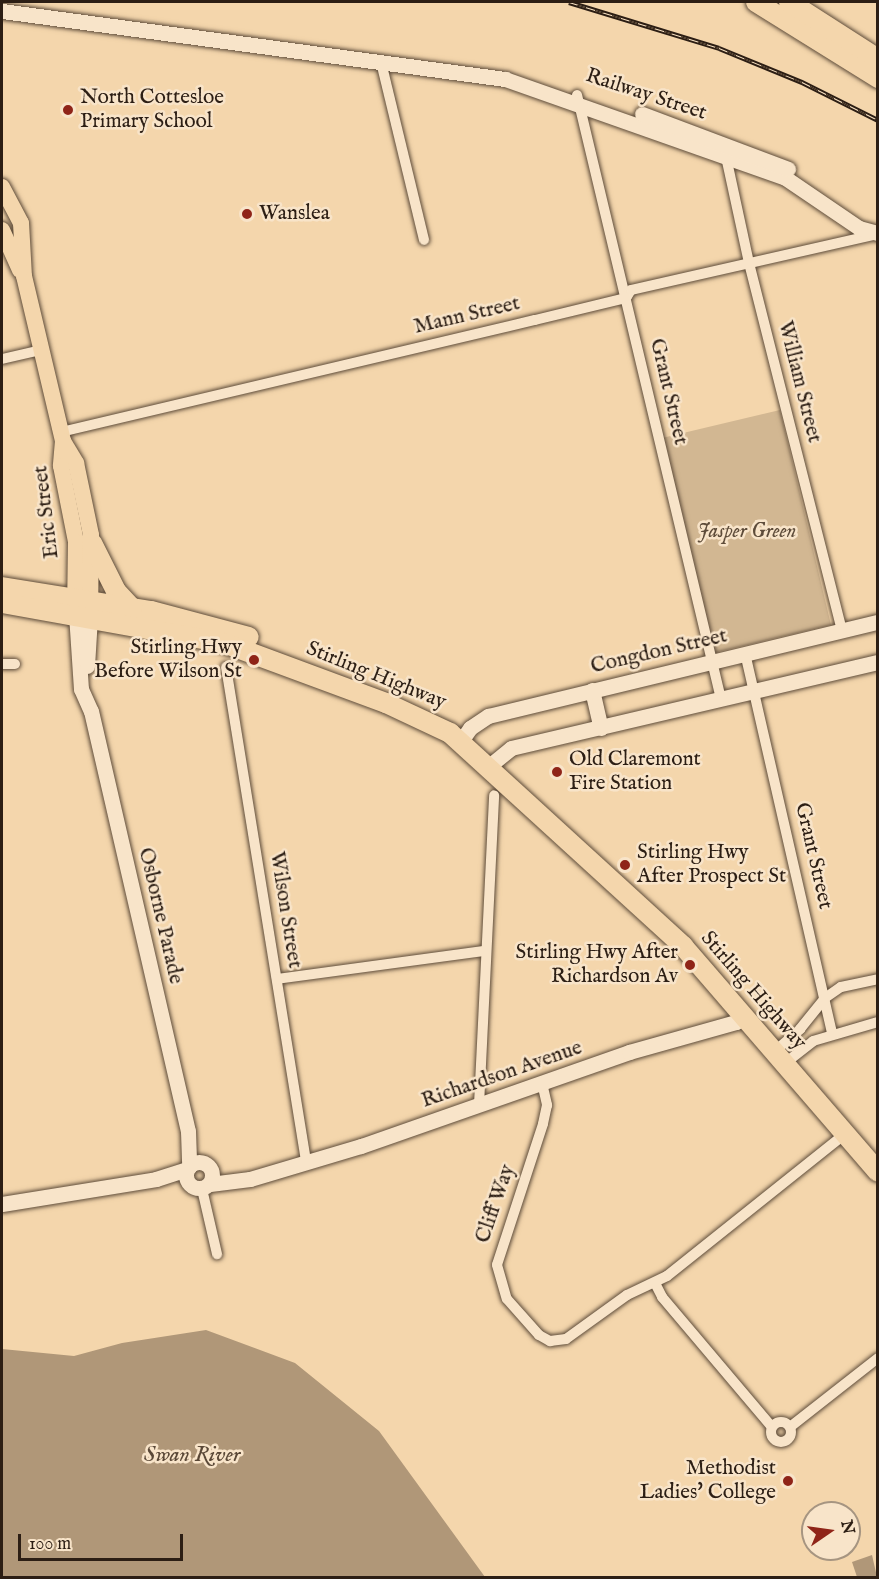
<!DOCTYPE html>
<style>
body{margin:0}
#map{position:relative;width:879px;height:1579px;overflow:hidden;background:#f4d6ac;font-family:"IM FELL English",serif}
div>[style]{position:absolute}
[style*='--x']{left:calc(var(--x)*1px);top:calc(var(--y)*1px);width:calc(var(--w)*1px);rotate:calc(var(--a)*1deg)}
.green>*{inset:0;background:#d2b792}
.water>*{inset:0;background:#b09778}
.roads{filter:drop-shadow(0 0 2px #5e4c3a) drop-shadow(0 0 2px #5e4c3a)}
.street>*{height:10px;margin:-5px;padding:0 5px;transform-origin:5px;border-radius:5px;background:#f8e4c9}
.street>.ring{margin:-5px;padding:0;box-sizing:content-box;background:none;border:10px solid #f8e4c9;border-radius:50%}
.secondary>*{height:15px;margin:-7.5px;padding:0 7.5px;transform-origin:7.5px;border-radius:7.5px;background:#f8e4c9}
.secondary>.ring{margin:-7.5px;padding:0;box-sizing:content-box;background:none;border:15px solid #f8e4c9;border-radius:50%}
.primary>*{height:16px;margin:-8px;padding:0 8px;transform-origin:8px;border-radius:8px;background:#f4d6ac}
.highway>*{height:20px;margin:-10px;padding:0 10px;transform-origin:10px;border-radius:10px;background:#f4d6ac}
.rail>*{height:5px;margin-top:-2.5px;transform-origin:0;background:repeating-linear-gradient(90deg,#f8e4c9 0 9px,#2c1e14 0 18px);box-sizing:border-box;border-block:2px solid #2c1e14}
.dots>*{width:16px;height:16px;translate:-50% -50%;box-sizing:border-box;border:3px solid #f8e4c9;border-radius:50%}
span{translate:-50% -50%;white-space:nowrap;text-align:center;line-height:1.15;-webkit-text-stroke:5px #f8e4c9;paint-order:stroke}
.street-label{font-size:21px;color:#2c1e14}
.poi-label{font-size:21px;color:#2c1e14}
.left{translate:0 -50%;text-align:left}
.right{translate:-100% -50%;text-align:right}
.park-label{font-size:21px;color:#5e4c3a;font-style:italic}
.water-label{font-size:22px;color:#5a4837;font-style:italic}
.frame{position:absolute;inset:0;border:3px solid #2c1e14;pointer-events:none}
.north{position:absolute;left:801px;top:1501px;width:60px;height:60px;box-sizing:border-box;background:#f8e4c9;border:2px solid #a69581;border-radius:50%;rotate:77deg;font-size:16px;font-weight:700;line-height:24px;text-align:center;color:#2c1e14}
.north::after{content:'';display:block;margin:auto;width:21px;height:27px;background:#8f2418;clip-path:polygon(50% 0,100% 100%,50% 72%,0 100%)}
.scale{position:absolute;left:18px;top:1534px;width:165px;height:27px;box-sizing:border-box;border:3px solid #2c1e14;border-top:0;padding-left:8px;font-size:18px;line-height:21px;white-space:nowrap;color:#2c1e14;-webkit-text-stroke:4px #f8e4c9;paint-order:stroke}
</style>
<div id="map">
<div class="green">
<i style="clip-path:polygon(780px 410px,831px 625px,713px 653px,662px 438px)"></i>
</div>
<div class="water">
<i style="clip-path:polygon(206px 1330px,295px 1363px,379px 1431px,485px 1577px,2px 1577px,2px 1349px,74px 1356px,122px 1343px)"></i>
<i style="clip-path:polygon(872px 1555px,877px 1577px,857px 1577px,852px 1562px)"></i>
</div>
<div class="roads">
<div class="street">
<i style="--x:381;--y:62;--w:183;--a:76.4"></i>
<i style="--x:577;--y:95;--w:621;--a:76.59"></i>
<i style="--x:725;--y:152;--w:114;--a:77.8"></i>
<i style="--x:749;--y:263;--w:379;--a:75.8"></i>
<i style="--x:2;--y:359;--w:40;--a:-13"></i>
<i style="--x:61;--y:432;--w:487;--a:-13.3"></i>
<i style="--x:535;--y:320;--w:94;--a:-13.6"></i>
<i style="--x:626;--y:298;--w:9;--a:-58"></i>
<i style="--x:631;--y:290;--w:252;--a:-12.8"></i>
<i style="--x:745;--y:653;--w:390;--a:77.1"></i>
<i style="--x:2;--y:664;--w:13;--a:0"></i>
<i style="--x:226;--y:667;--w:499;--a:80.8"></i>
<i style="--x:277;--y:979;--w:209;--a:-7.7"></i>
<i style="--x:774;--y:1052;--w:35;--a:-41"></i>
<i style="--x:800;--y:1029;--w:40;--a:-51"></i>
<i style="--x:825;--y:998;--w:19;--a:-35"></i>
<i style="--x:841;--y:987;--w:38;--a:-12"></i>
<i style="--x:784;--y:1064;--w:37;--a:-38"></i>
<i style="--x:813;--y:1041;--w:68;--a:-16.3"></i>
<i style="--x:542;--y:1083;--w:23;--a:77"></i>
<i style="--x:547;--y:1105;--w:19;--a:102"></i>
<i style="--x:543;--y:1124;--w:148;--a:108.1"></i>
<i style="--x:497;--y:1265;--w:35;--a:74"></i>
<i style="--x:507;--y:1299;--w:48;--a:48.4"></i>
<i style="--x:539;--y:1335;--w:13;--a:29"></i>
<i style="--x:550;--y:1341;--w:16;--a:-7"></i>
<i style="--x:566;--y:1339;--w:75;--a:-35.8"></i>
<i style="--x:627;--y:1295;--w:44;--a:-25.4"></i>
<i style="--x:667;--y:1276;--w:228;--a:-38.6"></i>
<i style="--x:479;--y:1105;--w:310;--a:-87.2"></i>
<i style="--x:202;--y:1189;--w:67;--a:77"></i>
<i style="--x:655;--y:1283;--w:16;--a:63"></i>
<i style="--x:662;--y:1297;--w:170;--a:49.8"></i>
<i class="ring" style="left:771px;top:1422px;width:10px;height:10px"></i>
<i style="--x:790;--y:1427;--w:112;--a:-38.1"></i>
</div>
<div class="secondary">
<i style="--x:2;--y:11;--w:508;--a:7.7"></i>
<i style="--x:505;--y:79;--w:296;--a:19.4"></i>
<i style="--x:784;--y:177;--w:91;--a:34.2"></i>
<i style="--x:859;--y:228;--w:20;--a:15"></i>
<i style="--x:642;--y:114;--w:156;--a:20.6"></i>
<i style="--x:76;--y:614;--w:75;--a:86.2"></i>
<i style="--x:81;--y:689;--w:24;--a:66"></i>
<i style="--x:91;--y:711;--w:431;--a:77"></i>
<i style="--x:188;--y:1131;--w:36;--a:88"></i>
<i style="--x:87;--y:666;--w:49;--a:-86.5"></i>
<i style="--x:592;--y:690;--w:39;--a:77"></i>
<i style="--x:461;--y:741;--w:16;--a:-55"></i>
<i style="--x:470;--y:728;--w:22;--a:-34"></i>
<i style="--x:488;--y:716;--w:401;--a:-13.6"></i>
<i style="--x:489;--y:766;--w:28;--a:-39"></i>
<i style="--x:511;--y:748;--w:377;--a:-13.2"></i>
<i class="ring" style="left:186px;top:1162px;width:11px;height:11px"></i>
<i style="--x:210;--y:1184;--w:40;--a:-7.1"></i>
<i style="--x:250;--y:1179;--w:116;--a:-16.6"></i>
<i style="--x:361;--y:1146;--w:284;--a:-19.3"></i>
<i style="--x:629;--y:1052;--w:111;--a:-15.7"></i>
<i style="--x:736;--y:1022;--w:9;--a:-41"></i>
<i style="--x:2;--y:1204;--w:156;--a:-9.2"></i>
<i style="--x:156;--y:1179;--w:33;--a:-18"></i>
</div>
<div class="primary">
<i style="--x:2;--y:187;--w:41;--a:62.2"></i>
<i style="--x:21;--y:223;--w:53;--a:86.8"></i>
<i style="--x:24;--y:276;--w:170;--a:76.7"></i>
<i style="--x:63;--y:441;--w:25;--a:95"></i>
<i style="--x:61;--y:466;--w:77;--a:78.8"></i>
<i style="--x:76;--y:542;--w:69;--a:90.8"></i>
<i style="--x:2;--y:230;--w:44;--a:65.8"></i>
<i style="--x:63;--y:441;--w:26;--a:59"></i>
<i style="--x:76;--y:463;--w:74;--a:78.2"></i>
<i style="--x:91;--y:535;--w:78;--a:90.7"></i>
</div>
<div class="highway">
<i style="--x:756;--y:2;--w:144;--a:31.9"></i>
<i style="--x:789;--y:2;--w:106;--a:32.6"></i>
<i style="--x:92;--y:543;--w:54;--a:63.4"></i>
<i style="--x:116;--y:591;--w:23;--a:47"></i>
<i style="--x:2;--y:587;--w:151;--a:9.2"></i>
<i style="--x:151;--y:611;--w:101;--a:14.9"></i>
<i style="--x:2;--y:603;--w:226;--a:10.2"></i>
<i style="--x:224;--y:643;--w:173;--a:20.3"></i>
<i style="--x:386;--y:703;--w:71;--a:25.1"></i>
<i style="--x:450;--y:733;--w:316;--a:42.4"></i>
<i style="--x:683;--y:946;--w:298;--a:49.2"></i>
</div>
</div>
<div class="rail">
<i style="--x:569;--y:2;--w:157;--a:17"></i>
<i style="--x:719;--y:48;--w:90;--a:22.3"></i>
<i style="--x:802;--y:82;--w:85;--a:26.6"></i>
</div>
<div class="dots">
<i style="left:68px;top:110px;background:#8f2418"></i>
<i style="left:247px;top:214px;background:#8f2418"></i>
<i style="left:254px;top:660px;background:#8f2418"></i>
<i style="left:557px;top:772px;background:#8f2418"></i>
<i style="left:625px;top:865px;background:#8f2418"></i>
<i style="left:690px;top:965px;background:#8f2418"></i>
<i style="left:788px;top:1481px;background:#8f2418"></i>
</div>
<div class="street-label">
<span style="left:646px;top:95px;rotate:18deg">Railway Street</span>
<span style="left:467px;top:316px;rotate:-13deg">Mann Street</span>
<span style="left:799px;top:382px;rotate:76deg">William Street</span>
<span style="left:668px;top:392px;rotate:77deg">Grant Street</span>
<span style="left:47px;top:512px;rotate:-97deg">Eric Street</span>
<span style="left:659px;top:652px;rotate:-13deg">Congdon Street</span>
<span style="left:376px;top:676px;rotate:22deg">Stirling Highway</span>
<span style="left:813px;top:856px;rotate:77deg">Grant Street</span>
<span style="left:285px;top:910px;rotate:81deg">Wilson Street</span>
<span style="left:160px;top:916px;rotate:77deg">Osborne Parade</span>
<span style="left:753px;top:991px;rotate:49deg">Stirling Highway</span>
<span style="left:502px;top:1075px;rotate:-19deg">Richardson Avenue</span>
<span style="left:496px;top:1204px;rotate:-71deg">Cliff Way</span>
</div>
<div class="poi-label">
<span class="left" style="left:80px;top:110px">North Cottesloe<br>Primary School</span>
<span class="left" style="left:259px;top:214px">Wanslea</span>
<span class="right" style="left:242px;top:660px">Stirling Hwy<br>Before Wilson St</span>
<span class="left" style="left:569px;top:772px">Old Claremont<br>Fire Station</span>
<span class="left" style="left:637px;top:865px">Stirling Hwy<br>After Prospect St</span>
<span class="right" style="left:678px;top:965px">Stirling Hwy After<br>Richardson Av</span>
<span class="right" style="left:776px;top:1481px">Methodist<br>Ladies' College</span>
</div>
<div class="park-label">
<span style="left:747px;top:532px">Jasper Green</span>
</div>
<div class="water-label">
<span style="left:192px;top:1456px">Swan River</span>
</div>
<div class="frame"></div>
<div class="north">N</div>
<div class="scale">100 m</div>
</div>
